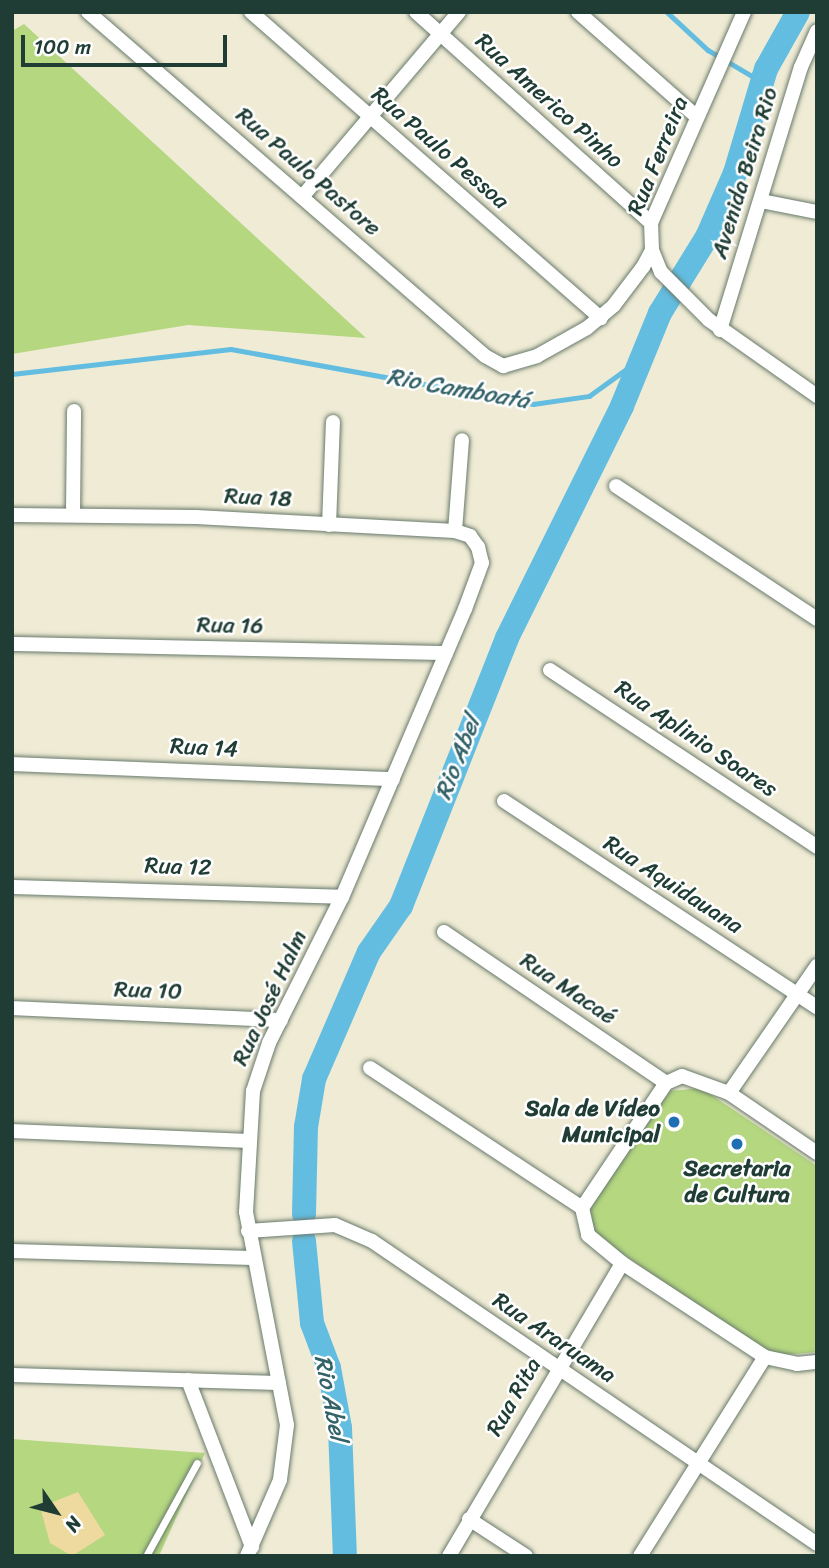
<!DOCTYPE html>
<meta charset="utf-8">
<style>
body{margin:0}
#map{position:relative;width:829px;height:1568px;overflow:hidden;background:#efebd4;font-family:Sriracha,sans-serif}
div>[style]{position:absolute}
[style*='--x']{left:calc(var(--x)*1px);top:calc(var(--y)*1px);width:calc(var(--w)*1px);rotate:calc(var(--a)*1deg)}
.green>*{inset:0;background:#b4d780}
.sand>*{inset:0;background:#eeda9e}
.stream>*{height:4.5px;margin:-2.25px;padding:0 2.25px;transform-origin:2.25px;border-radius:2.25px;background:#63bde1}
.river>*{height:24px;margin:-12px;padding:0 12px;transform-origin:12px;border-radius:12px;background:#63bde1}
.roads{filter:drop-shadow(0 0 2px #687a6c) drop-shadow(0 0 2px #687a6c)}
.lane>*{height:7px;margin:-3.5px;padding:0 3.5px;transform-origin:3.5px;border-radius:3.5px;background:#fff}
.street>*{height:14px;margin:-7px;padding:0 7px;transform-origin:7px;border-radius:7px;background:#fff}
.dots>*{width:19px;height:19px;translate:-50% -50%;box-sizing:border-box;border:4px solid #fff;border-radius:50%}
span{translate:-50% -50%;white-space:nowrap;text-align:center;line-height:1.15;-webkit-text-stroke:5px #fff;paint-order:stroke}
.street-label{font-size:23px;color:#1f3d34}
.poi-label{font-size:23px;color:#1f3d34;font-weight:700}
.right{translate:-100% -50%;text-align:right}
.water-label{font-size:24px;color:#336368;font-style:italic}
.frame{position:absolute;inset:0;border:14px solid #1f3d34;pointer-events:none}
.north{position:absolute;left:21px;top:1477px;width:70px;height:70px;-webkit-text-stroke:5px #fff;paint-order:stroke;rotate:125deg;font-size:19px;font-weight:700;line-height:28px;text-align:center;color:#1f3d34}
.north::after{content:'';display:block;margin:auto;width:24px;height:32px;background:#1f3d34;clip-path:polygon(50% 0,100% 100%,50% 72%,0 100%)}
.scale{position:absolute;left:21px;top:35px;width:206px;height:32px;box-sizing:border-box;border:4px solid #1f3d34;border-top:0;padding-left:9px;font-size:21px;line-height:24px;white-space:nowrap;color:#1f3d34;-webkit-text-stroke:5px #fff;paint-order:stroke}
</style>
<div id="map">
<div class="green">
<i style="clip-path:polygon(24px 24px,366px 338px,188px 325px,12px 354px,12px 31px)"></i>
<i style="clip-path:polygon(701px 1088px,817px 1166px,817px 1352px,770px 1356px,593px 1233px,590px 1204px,670px 1091px)"></i>
<i style="clip-path:polygon(12px 1439px,205px 1453px,159px 1556px,12px 1556px)"></i>
</div>
<div class="sand">
<i style="clip-path:polygon(78px 1492px,105px 1535px,72px 1556px,50px 1543px,40px 1507px)"></i>
</div>
<div class="stream">
<i style="--x:667;--y:12;--w:56;--a:42.8"></i>
<i style="--x:708;--y:50;--w:51;--a:30.6"></i>
<i style="--x:752;--y:76;--w:44;--a:-48.7"></i>
<i style="--x:12;--y:374;--w:220;--a:-6.5"></i>
<i style="--x:231;--y:349;--w:307;--a:10.3"></i>
<i style="--x:533;--y:404;--w:57;--a:-8.1"></i>
<i style="--x:589;--y:396;--w:48;--a:-35.7"></i>
<i style="--x:628;--y:368;--w:64;--a:-59.8"></i>
</div>
<div class="river">
<i style="--x:304;--y:1214;--w:87;--a:-88.7"></i>
<i style="--x:306;--y:1127;--w:49;--a:-80.5"></i>
<i style="--x:314;--y:1079;--w:138;--a:-66.6"></i>
<i style="--x:369;--y:952;--w:56;--a:-55.2"></i>
<i style="--x:401;--y:906;--w:288;--a:-68.4"></i>
<i style="--x:507;--y:638;--w:259;--a:-63.6"></i>
<i style="--x:622;--y:406;--w:100;--a:-67.8"></i>
<i style="--x:660;--y:313;--w:89;--a:-58.3"></i>
<i style="--x:707;--y:237;--w:70;--a:-66.4"></i>
<i style="--x:735;--y:173;--w:109;--a:-73.4"></i>
<i style="--x:766;--y:69;--w:65;--a:-60.7"></i>
<i style="--x:304;--y:1241;--w:82;--a:84.4"></i>
<i style="--x:312;--y:1323;--w:48;--a:69.3"></i>
<i style="--x:329;--y:1368;--w:61;--a:79.6"></i>
<i style="--x:340;--y:1428;--w:128;--a:87.8"></i>
</div>
<div class="roads">
<div class="lane">
<i style="--x:146;--y:1556;--w:106;--a:-61.3"></i>
</div>
<div class="street">
<i style="--x:88;--y:12;--w:525;--a:40.91"></i>
<i style="--x:485;--y:356;--w:21;--a:29"></i>
<i style="--x:503;--y:366;--w:35;--a:-16"></i>
<i style="--x:537;--y:356;--w:57;--a:-29.2"></i>
<i style="--x:587;--y:328;--w:35;--a:-40"></i>
<i style="--x:614;--y:305;--w:48;--a:-52.7"></i>
<i style="--x:643;--y:267;--w:19;--a:-62"></i>
<i style="--x:652;--y:250;--w:27;--a:-92"></i>
<i style="--x:651;--y:223;--w:231;--a:-66.2"></i>
<i style="--x:251;--y:12;--w:465;--a:41.2"></i>
<i style="--x:416;--y:12;--w:316;--a:41.9"></i>
<i style="--x:578;--y:12;--w:159;--a:41.4"></i>
<i style="--x:302;--y:197;--w:243;--a:-49.7"></i>
<i style="--x:761;--y:201;--w:57;--a:11.1"></i>
<i style="--x:652;--y:250;--w:24;--a:68"></i>
<i style="--x:661;--y:272;--w:68;--a:45"></i>
<i style="--x:709;--y:320;--w:132;--a:35.1"></i>
<i style="--x:720;--y:330;--w:275;--a:-72.9"></i>
<i style="--x:801;--y:67;--w:39;--a:-66"></i>
<i style="--x:616;--y:486;--w:241;--a:33.5"></i>
<i style="--x:73;--y:513;--w:102;--a:-89.4"></i>
<i style="--x:12;--y:515;--w:184;--a:0.6"></i>
<i style="--x:196;--y:517;--w:259;--a:3.1"></i>
<i style="--x:455;--y:531;--w:16;--a:18"></i>
<i style="--x:470;--y:536;--w:14;--a:54"></i>
<i style="--x:478;--y:547;--w:16;--a:76"></i>
<i style="--x:482;--y:563;--w:49;--a:110.3"></i>
<i style="--x:465;--y:609;--w:313;--a:113.1"></i>
<i style="--x:342;--y:897;--w:163;--a:116.6"></i>
<i style="--x:269;--y:1043;--w:51;--a:108.4"></i>
<i style="--x:253;--y:1091;--w:121;--a:93.3"></i>
<i style="--x:246;--y:1212;--w:217;--a:79.1"></i>
<i style="--x:287;--y:1425;--w:55;--a:97.3"></i>
<i style="--x:280;--y:1480;--w:83;--a:113.5"></i>
<i style="--x:329;--y:525;--w:103;--a:-87.8"></i>
<i style="--x:455;--y:531;--w:91;--a:-85.6"></i>
<i style="--x:12;--y:644;--w:434;--a:1.2"></i>
<i style="--x:550;--y:670;--w:320;--a:33.5"></i>
<i style="--x:12;--y:764;--w:381;--a:2.3"></i>
<i style="--x:504;--y:801;--w:375;--a:33.4"></i>
<i style="--x:12;--y:887;--w:330;--a:1.7"></i>
<i style="--x:444;--y:932;--w:268;--a:34.2"></i>
<i style="--x:12;--y:1008;--w:269;--a:2.6"></i>
<i style="--x:370;--y:1068;--w:254;--a:33.4"></i>
<i style="--x:729;--y:1093;--w:155;--a:-55.3"></i>
<i style="--x:12;--y:1131;--w:236;--a:2.4"></i>
<i style="--x:817;--y:1153;--w:107;--a:-145.7"></i>
<i style="--x:729;--y:1093;--w:50;--a:-160.1"></i>
<i style="--x:682;--y:1076;--w:17;--a:156"></i>
<i style="--x:666;--y:1083;--w:151;--a:123.9"></i>
<i style="--x:582;--y:1208;--w:28;--a:77"></i>
<i style="--x:588;--y:1235;--w:44;--a:39.5"></i>
<i style="--x:622;--y:1263;--w:171;--a:33.3"></i>
<i style="--x:765;--y:1357;--w:33;--a:12"></i>
<i style="--x:797;--y:1364;--w:20;--a:-6"></i>
<i style="--x:248;--y:1231;--w:87;--a:-3.9"></i>
<i style="--x:335;--y:1225;--w:40;--a:23.4"></i>
<i style="--x:372;--y:1241;--w:538;--a:34.25"></i>
<i style="--x:12;--y:1251;--w:240;--a:1.7"></i>
<i style="--x:12;--y:1375;--w:267;--a:1.7"></i>
<i style="--x:188;--y:1380;--w:179;--a:69"></i>
<i style="--x:469;--y:1519;--w:68;--a:33"></i>
<i style="--x:449;--y:1556;--w:340;--a:-59.4"></i>
<i style="--x:640;--y:1556;--w:235;--a:-57.9"></i>
</div>
</div>
<div class="dots">
<i style="left:674px;top:1122px;background:#1f6fb2"></i>
<i style="left:737px;top:1144px;background:#1f6fb2"></i>
</div>
<div class="street-label">
<span style="left:549px;top:101px;rotate:42deg">Rua Americo Pinho</span>
<span style="left:440px;top:148px;rotate:41deg">Rua Paulo Pessoa</span>
<span style="left:658px;top:156px;rotate:-68deg">Rua Ferreira</span>
<span style="left:308px;top:172px;rotate:41deg">Rua Paulo Pastore</span>
<span style="left:745px;top:173px;rotate:-73deg">Avenida Beira Rio</span>
<span style="left:258px;top:498px;rotate:3deg">Rua 18</span>
<span style="left:230px;top:626px;rotate:1deg">Rua 16</span>
<span style="left:696px;top:739px;rotate:34deg">Rua Aplinio Soares</span>
<span style="left:204px;top:748px;rotate:3deg">Rua 14</span>
<span style="left:178px;top:867px;rotate:2deg">Rua 12</span>
<span style="left:673px;top:885px;rotate:33deg">Rua Aquidauana</span>
<span style="left:568px;top:989px;rotate:34deg">Rua Macaé</span>
<span style="left:148px;top:991px;rotate:2deg">Rua 10</span>
<span style="left:270px;top:998px;rotate:-65deg">Rua José Halm</span>
<span style="left:554px;top:1338px;rotate:34deg">Rua Araruama</span>
<span style="left:514px;top:1397px;rotate:-60deg">Rua Rita</span>
</div>
<div class="poi-label">
<span class="right" style="left:660px;top:1122px">Sala de Vídeo<br>Municipal</span>
<span style="left:737px;top:1182px">Secretaria<br>de Cultura</span>
</div>
<div class="water-label">
<span style="left:458px;top:389px;rotate:10deg">Rio Camboatá</span>
<span style="left:458px;top:758px;rotate:-69deg">Rio Abel</span>
<span style="left:330px;top:1398px;rotate:79deg">Rio Abel</span>
</div>
<div class="frame"></div>
<div class="north">N</div>
<div class="scale">100 m</div>
</div>
